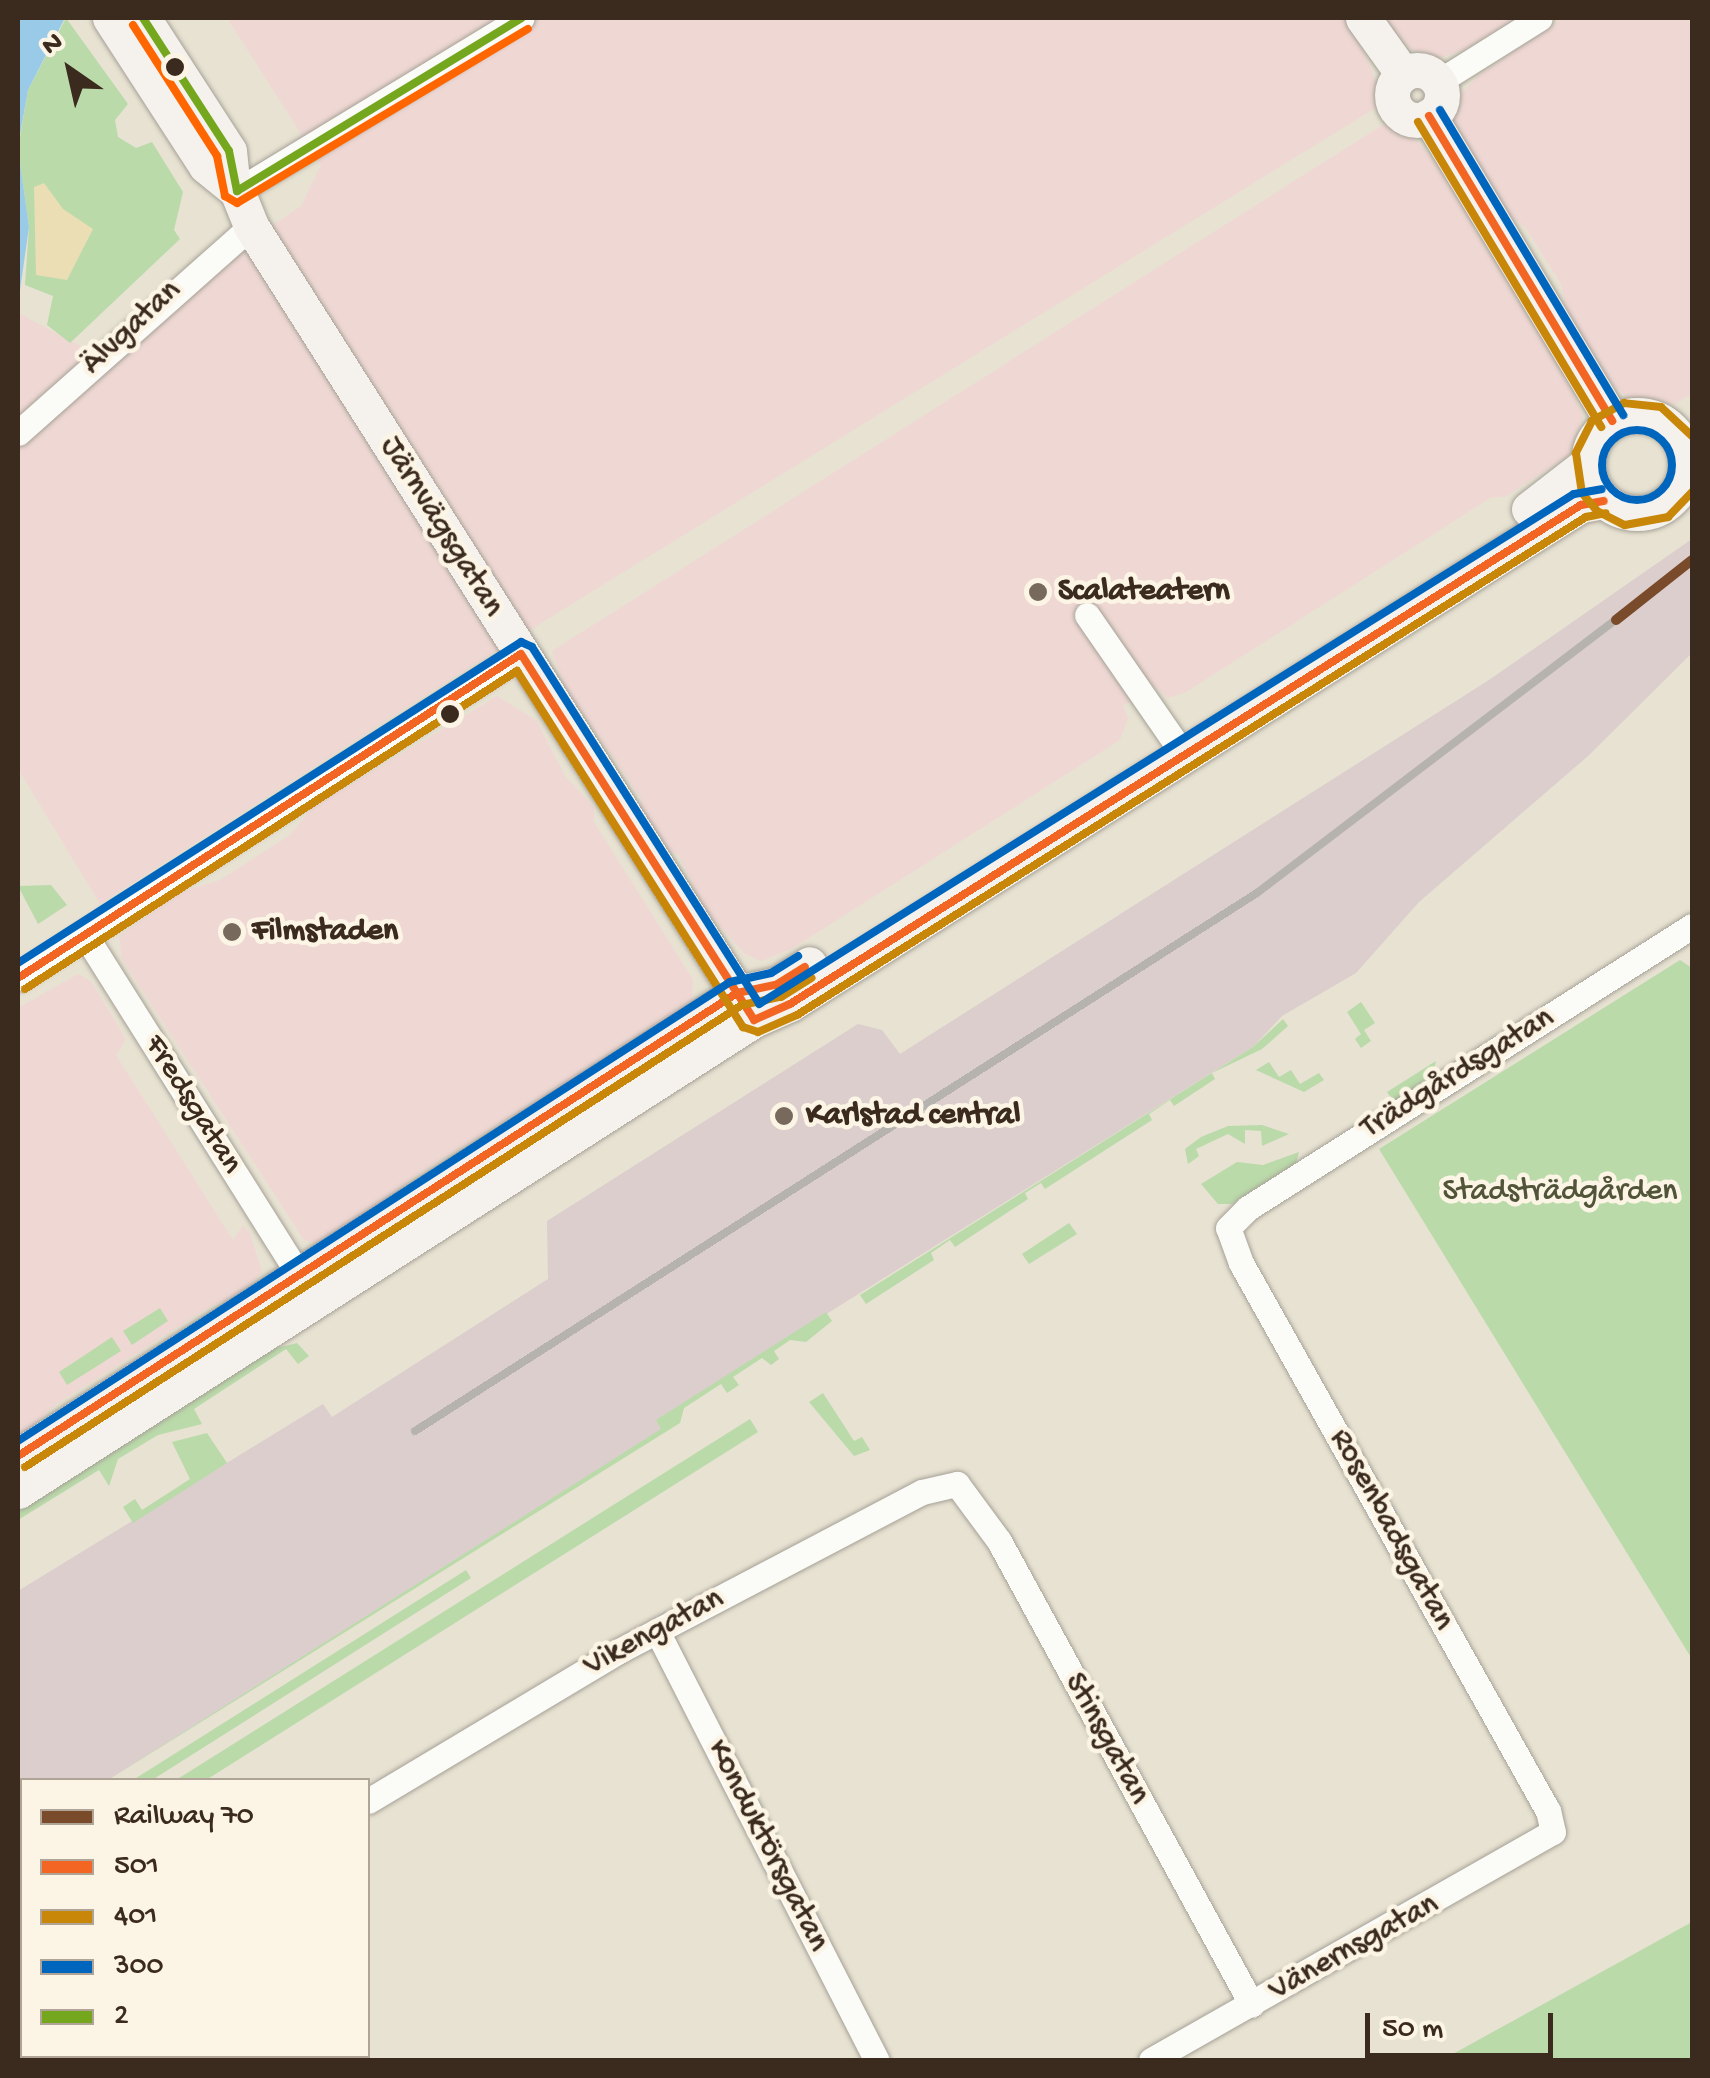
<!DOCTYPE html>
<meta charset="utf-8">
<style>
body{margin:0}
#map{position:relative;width:1710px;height:2078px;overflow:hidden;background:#e7e2d2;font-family:"Gochi Hand",sans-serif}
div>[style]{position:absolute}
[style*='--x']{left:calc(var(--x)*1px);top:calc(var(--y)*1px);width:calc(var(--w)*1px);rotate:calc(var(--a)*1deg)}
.built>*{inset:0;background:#efd8d4}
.industrial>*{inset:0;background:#dbcecd}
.green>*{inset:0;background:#badaaa}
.sand>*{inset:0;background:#ebdeb5}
.water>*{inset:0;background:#99cae7}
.roads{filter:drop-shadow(0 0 2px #a6a196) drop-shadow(0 0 2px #a6a196)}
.street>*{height:25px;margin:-12.5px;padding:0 12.5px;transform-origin:12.5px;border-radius:12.5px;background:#fbfbf8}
.secondary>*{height:35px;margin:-17.5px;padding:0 17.5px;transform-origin:17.5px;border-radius:17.5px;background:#f5f2ee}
.secondary>.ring{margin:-17.5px;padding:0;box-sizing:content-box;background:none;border:35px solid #f5f2ee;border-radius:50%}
.rail>*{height:8px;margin:-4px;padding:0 4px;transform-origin:4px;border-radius:4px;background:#b6b3af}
.bus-1>*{height:8px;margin:-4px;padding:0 4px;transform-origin:4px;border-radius:4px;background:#f26522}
.bus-2>*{height:8px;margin:-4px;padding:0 4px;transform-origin:4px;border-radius:4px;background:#c88708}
.bus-3>*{height:8px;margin:-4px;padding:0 4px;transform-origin:4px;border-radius:4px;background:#0065bd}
.bus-3>.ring{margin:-4px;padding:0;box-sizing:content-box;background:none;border:8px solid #0065bd;border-radius:50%}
.bus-4>*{height:8px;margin:-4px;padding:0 4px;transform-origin:4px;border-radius:4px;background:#74a71d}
.bus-5>*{height:8px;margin:-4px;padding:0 4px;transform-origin:4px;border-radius:4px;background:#f60}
.rail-1>*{height:10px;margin:-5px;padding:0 5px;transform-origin:5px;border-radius:5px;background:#7a4b2a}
.dots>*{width:28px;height:28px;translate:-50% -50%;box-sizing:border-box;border:5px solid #fcf5e5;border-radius:50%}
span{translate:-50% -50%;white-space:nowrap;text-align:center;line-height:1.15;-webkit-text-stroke:9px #fcf5e5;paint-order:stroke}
.street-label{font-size:32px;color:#3b2a1e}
.poi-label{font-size:32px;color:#3b2a1e;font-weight:700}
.left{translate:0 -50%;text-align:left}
.park-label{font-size:32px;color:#525439}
.frame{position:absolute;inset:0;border:20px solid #3b2a1e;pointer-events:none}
.legend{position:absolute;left:20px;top:1778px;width:350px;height:280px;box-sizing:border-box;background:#fcf5e5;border:2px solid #afa495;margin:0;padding:12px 18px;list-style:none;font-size:30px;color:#3b2a1e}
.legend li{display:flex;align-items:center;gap:20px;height:50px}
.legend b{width:50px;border:2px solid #afa495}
.north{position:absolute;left:20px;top:20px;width:100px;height:100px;-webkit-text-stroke:8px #fcf5e5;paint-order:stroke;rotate:326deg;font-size:28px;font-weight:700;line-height:40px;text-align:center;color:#3b2a1e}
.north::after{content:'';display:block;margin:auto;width:35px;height:45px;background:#3b2a1e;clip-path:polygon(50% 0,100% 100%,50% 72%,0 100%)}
.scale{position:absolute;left:1365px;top:2013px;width:188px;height:45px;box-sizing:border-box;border:5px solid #3b2a1e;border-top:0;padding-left:12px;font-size:30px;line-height:35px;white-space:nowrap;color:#3b2a1e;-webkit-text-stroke:8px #fcf5e5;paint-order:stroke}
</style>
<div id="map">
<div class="built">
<i style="clip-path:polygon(227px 18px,1349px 18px,1385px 102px,452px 678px,100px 904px,18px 769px,18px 313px,111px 362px,223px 259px,301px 206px,321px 165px)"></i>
<i style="clip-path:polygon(1380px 18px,1517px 18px,1462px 51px,1435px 59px,1412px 50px)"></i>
<i style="clip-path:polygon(1563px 18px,1692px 18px,1692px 394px,1674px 404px,1635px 404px,1603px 376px,1569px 320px,1561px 284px,1525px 227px,1505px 212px,1449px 117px,1452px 104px,1478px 76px)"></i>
<i style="clip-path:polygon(1395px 117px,1463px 193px,1474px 230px,1542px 326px,1583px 416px,1572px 453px,1505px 497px,1492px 497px,1186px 692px,1168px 698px,1155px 686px,1123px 706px,1128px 718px,1120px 740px,793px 948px,762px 961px,745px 954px,704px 908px,678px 854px,669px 851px,641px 809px,641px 798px,565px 687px,552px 651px)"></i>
<i style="clip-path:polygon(497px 696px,536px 720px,565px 776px,594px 807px,594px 822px,693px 980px,692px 1006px,413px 1177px,368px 1217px,317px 1244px,304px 1240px,122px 959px,119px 936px,181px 892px,220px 880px,290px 835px,313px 807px)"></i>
<i style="clip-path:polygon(78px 974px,91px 981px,126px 1039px,116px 1055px,233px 1240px,243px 1225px,250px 1233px,262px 1272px,242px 1293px,209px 1307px,56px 1404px,18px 1439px,18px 1008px)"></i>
</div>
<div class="industrial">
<i style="clip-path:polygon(1692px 539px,1692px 653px,1588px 756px,1419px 902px,1356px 973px,1282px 1016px,1253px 1047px,657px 1420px,662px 1429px,108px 1780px,22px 1780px,18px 1838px,18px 1591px,323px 1404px,332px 1417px,548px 1279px,547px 1221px,858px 1024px,882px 1030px,900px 1054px,1489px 680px)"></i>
</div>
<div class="green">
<i style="clip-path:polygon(66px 18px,128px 104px,115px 120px,118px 137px,136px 148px,152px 142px,183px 192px,174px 230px,180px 239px,70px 343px,47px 325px,53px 296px,25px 285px,29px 227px,18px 149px,28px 90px)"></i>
<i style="clip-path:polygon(51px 885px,67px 905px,38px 924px,18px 886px)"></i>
<i style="clip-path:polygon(1680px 960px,1692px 968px,1692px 1659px,1379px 1149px)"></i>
<i style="clip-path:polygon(1361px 1002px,1375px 1023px,1364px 1030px,1371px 1041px,1361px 1048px,1355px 1039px,1361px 1034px,1347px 1012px)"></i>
<i style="clip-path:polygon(1283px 1019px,1288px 1026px,1262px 1049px,1212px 1073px,1215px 1079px,1174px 1106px,1170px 1100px,1149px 1114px,1152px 1120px,1045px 1189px,1041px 1183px,1025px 1193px,1028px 1199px,955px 1247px,950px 1240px,931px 1253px,934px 1260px,866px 1304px,860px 1295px,1253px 1047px)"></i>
<i style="clip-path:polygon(1436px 1061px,1432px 1078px,1394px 1102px,1387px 1092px)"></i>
<i style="clip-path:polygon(1269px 1062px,1279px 1077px,1291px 1070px,1300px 1084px,1319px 1073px,1324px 1080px,1304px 1092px,1256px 1070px)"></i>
<i style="clip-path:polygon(1262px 1125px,1289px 1134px,1262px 1146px,1261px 1131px,1245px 1130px,1245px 1144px,1228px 1134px,1196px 1149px,1199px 1156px,1188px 1164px,1185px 1149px,1201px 1137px,1228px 1126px)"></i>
<i style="clip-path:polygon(1299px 1152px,1296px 1163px,1232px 1204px,1218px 1204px,1201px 1184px,1237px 1162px,1263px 1165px)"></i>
<i style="clip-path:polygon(1069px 1223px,1077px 1234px,1029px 1264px,1022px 1254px)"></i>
<i style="clip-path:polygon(160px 1308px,168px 1321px,132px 1345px,123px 1331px)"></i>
<i style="clip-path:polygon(826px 1312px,832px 1321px,806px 1342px,790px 1340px,774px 1351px,779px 1359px,771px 1365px,762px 1358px,733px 1377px,739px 1385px,727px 1393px,721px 1384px,684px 1408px,680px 1423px,108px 1780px,661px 1429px,656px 1420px)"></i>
<i style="clip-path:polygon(112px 1337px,121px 1351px,67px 1385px,59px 1372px)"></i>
<i style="clip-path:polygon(273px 1343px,277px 1348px,297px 1343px,309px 1356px,298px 1364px,286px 1349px,194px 1409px,202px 1424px,158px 1435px,118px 1459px,109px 1486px,99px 1470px,18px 1520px,18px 1505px)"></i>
<i style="clip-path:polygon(823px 1393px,854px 1441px,862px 1437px,870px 1450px,854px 1456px,809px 1402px)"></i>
<i style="clip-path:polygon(750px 1419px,758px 1432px,206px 1780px,176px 1780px)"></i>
<i style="clip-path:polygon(207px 1433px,227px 1463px,133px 1523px,123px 1507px,135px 1499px,142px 1510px,190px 1479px,172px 1442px)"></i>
<i style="clip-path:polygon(466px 1570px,471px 1578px,152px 1780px,133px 1780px)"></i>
<i style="clip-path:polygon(1692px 1922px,1692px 2060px,1442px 2060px)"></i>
<i style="clip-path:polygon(22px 2037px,22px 2056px,111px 2060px,18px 2060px)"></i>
</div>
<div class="sand">
<i style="clip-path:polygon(44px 183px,63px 209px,93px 229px,67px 280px,36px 275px,34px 187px)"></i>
</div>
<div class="water">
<i style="clip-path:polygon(18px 18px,65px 18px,28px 90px,18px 146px)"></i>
<i style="clip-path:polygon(18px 149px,29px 227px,18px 304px)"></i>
</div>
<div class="roads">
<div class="street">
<i style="--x:1438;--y:82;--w:120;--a:-32.1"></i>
<i style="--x:237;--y:191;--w:333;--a:-31.3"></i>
<i style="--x:18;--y:433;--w:312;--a:-41.6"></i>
<i style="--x:1087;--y:615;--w:170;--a:55.3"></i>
<i style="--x:85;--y:935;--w:402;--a:57.8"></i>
<i style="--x:18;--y:978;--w:598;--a:-32.79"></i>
<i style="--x:657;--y:1631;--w:482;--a:62.9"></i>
<i style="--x:368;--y:1801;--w:290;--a:-30.9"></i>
<i style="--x:617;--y:1652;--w:344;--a:-27.7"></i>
<i style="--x:922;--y:1492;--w:36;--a:-13"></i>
<i style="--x:957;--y:1484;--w:71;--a:53.6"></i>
<i style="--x:999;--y:1541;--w:528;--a:61.4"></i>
<i style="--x:18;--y:2023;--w:5;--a:-37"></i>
<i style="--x:203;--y:2056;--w:5;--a:53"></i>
<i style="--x:1151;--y:2060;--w:462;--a:-29.6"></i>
<i style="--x:1553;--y:1832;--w:22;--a:-103"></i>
<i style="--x:1548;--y:1811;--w:628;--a:-119.26"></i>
<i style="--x:1241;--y:1263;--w:37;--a:-110"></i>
<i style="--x:1228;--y:1228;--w:28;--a:-45"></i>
<i style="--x:1248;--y:1208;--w:526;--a:-32.42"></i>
</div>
<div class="secondary">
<i style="--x:110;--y:18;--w:176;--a:57"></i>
<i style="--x:206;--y:166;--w:40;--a:39"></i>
<i style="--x:237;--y:191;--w:38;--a:68"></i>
<i style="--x:251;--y:226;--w:928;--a:57.63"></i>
<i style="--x:143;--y:18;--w:158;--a:57.1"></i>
<i style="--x:229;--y:151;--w:31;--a:84"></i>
<i style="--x:1363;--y:18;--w:69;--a:54.5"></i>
<i class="ring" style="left:1392px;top:70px;width:15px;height:15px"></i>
<i style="--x:1429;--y:116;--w:356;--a:59"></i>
<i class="ring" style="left:1588px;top:415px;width:63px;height:63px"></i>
<i style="--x:1529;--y:509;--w:73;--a:-37.8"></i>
<i style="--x:18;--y:1456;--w:855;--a:-32.78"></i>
<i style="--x:737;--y:993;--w:40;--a:-12"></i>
<i style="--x:776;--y:985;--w:39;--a:-32"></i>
<i style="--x:18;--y:1491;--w:874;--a:-32.62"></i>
<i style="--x:754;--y:1020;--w:39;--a:-24"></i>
<i style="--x:790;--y:1004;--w:935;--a:-32.25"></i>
<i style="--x:1581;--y:505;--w:23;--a:-10"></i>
</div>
</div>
<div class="rail">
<i style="--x:415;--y:1431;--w:999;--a:-32.58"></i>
<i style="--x:1257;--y:893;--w:451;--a:-37.3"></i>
</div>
<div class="bus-1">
<i style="--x:1429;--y:116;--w:356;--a:59"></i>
<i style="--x:18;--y:978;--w:598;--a:-32.79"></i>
<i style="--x:521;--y:654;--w:434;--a:57.5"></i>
<i style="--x:754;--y:1020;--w:39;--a:-24"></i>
<i style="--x:790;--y:1004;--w:935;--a:-32.25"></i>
<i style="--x:1581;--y:505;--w:23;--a:-10"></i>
<i style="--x:18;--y:1456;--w:855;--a:-32.78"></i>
<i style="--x:737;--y:993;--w:40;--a:-12"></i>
<i style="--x:776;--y:985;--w:34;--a:-32"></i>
</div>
<div class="bus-2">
<i style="--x:1418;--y:122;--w:356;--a:59"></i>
<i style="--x:1692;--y:436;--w:42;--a:-136.9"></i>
<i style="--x:1661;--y:407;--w:37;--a:-174"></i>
<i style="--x:1624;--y:403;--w:37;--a:151"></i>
<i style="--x:1592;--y:421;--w:36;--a:117"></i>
<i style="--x:1576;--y:453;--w:40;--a:81.5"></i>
<i style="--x:1582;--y:493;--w:23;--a:50"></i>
<i style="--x:1597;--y:511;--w:31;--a:27"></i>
<i style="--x:1625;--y:525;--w:44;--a:-10.5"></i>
<i style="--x:1668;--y:517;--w:35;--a:-46"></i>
<i style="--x:25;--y:989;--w:586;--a:-32.88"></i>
<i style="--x:517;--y:671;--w:422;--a:57.6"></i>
<i style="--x:743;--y:1027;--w:16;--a:18"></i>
<i style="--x:758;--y:1032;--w:43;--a:-23.6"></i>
<i style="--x:797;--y:1015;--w:933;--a:-32.26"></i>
<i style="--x:1586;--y:517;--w:20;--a:-11"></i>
<i style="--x:25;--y:1467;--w:853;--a:-32.8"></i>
<i style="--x:742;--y:1005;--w:40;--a:-12"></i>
<i style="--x:781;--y:997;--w:36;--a:-32"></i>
</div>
<div class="bus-3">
<i style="--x:1440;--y:110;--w:356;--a:59"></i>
<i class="ring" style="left:1602px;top:430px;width:62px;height:62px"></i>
<i style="--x:18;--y:963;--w:597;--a:-32.54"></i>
<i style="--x:521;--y:642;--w:12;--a:24"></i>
<i style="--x:532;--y:647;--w:423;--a:57.5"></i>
<i style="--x:759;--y:1004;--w:961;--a:-32.04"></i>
<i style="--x:1574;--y:494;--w:28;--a:-10"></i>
<i style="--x:18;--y:1441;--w:847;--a:-32.81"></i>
<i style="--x:730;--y:982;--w:42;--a:-12.4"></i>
<i style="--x:771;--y:973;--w:32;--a:-32"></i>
</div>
<div class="bus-4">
<i style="--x:143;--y:18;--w:158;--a:57.1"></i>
<i style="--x:229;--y:151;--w:41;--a:78.7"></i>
<i style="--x:237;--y:191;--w:333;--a:-31.3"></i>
</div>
<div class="bus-5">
<i style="--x:133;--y:25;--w:156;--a:57.3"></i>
<i style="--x:217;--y:156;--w:41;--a:78.7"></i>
<i style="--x:225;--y:196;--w:14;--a:30"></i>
<i style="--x:237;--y:203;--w:339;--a:-30.9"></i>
</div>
<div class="rail-1">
<i style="--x:1616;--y:620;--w:97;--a:-38.3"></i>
</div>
<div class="dots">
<i style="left:175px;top:67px;background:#3b2a1e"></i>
<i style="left:1038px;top:592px;background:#776a5d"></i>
<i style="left:450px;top:714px;background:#3b2a1e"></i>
<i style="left:232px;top:932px;background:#776a5d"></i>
<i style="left:784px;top:1116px;background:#776a5d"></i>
</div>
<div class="street-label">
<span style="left:132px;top:328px;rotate:-43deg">Älvgatan</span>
<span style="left:441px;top:527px;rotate:58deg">Järnvägsgatan</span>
<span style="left:1458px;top:1074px;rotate:-32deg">Trädgårdsgatan</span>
<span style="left:192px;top:1105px;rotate:58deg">Fredsgatan</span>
<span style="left:1391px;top:1530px;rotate:61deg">Rosenbadsgatan</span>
<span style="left:654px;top:1633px;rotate:-28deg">Vikengatan</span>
<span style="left:1106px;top:1739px;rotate:61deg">Stinsgatan</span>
<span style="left:767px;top:1846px;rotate:63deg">Konduktörsgatan</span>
<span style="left:1354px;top:1948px;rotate:-29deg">Vänernsgatan</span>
</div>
<div class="poi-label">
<span class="left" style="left:1058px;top:592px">Scalateatern</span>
<span class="left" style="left:252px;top:932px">Filmstaden</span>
<span class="left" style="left:806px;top:1116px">Karlstad central</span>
</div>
<div class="park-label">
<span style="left:1560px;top:1192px">Stadsträdgården</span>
</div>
<div class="frame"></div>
<ul class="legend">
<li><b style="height:12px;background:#7a4b2a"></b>Railway 70</li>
<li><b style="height:12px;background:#f26522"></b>501</li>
<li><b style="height:12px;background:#c88708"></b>401</li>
<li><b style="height:12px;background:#0065bd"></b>300</li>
<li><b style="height:12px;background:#74a71d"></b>2</li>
</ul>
<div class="north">N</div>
<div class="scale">50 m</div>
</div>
